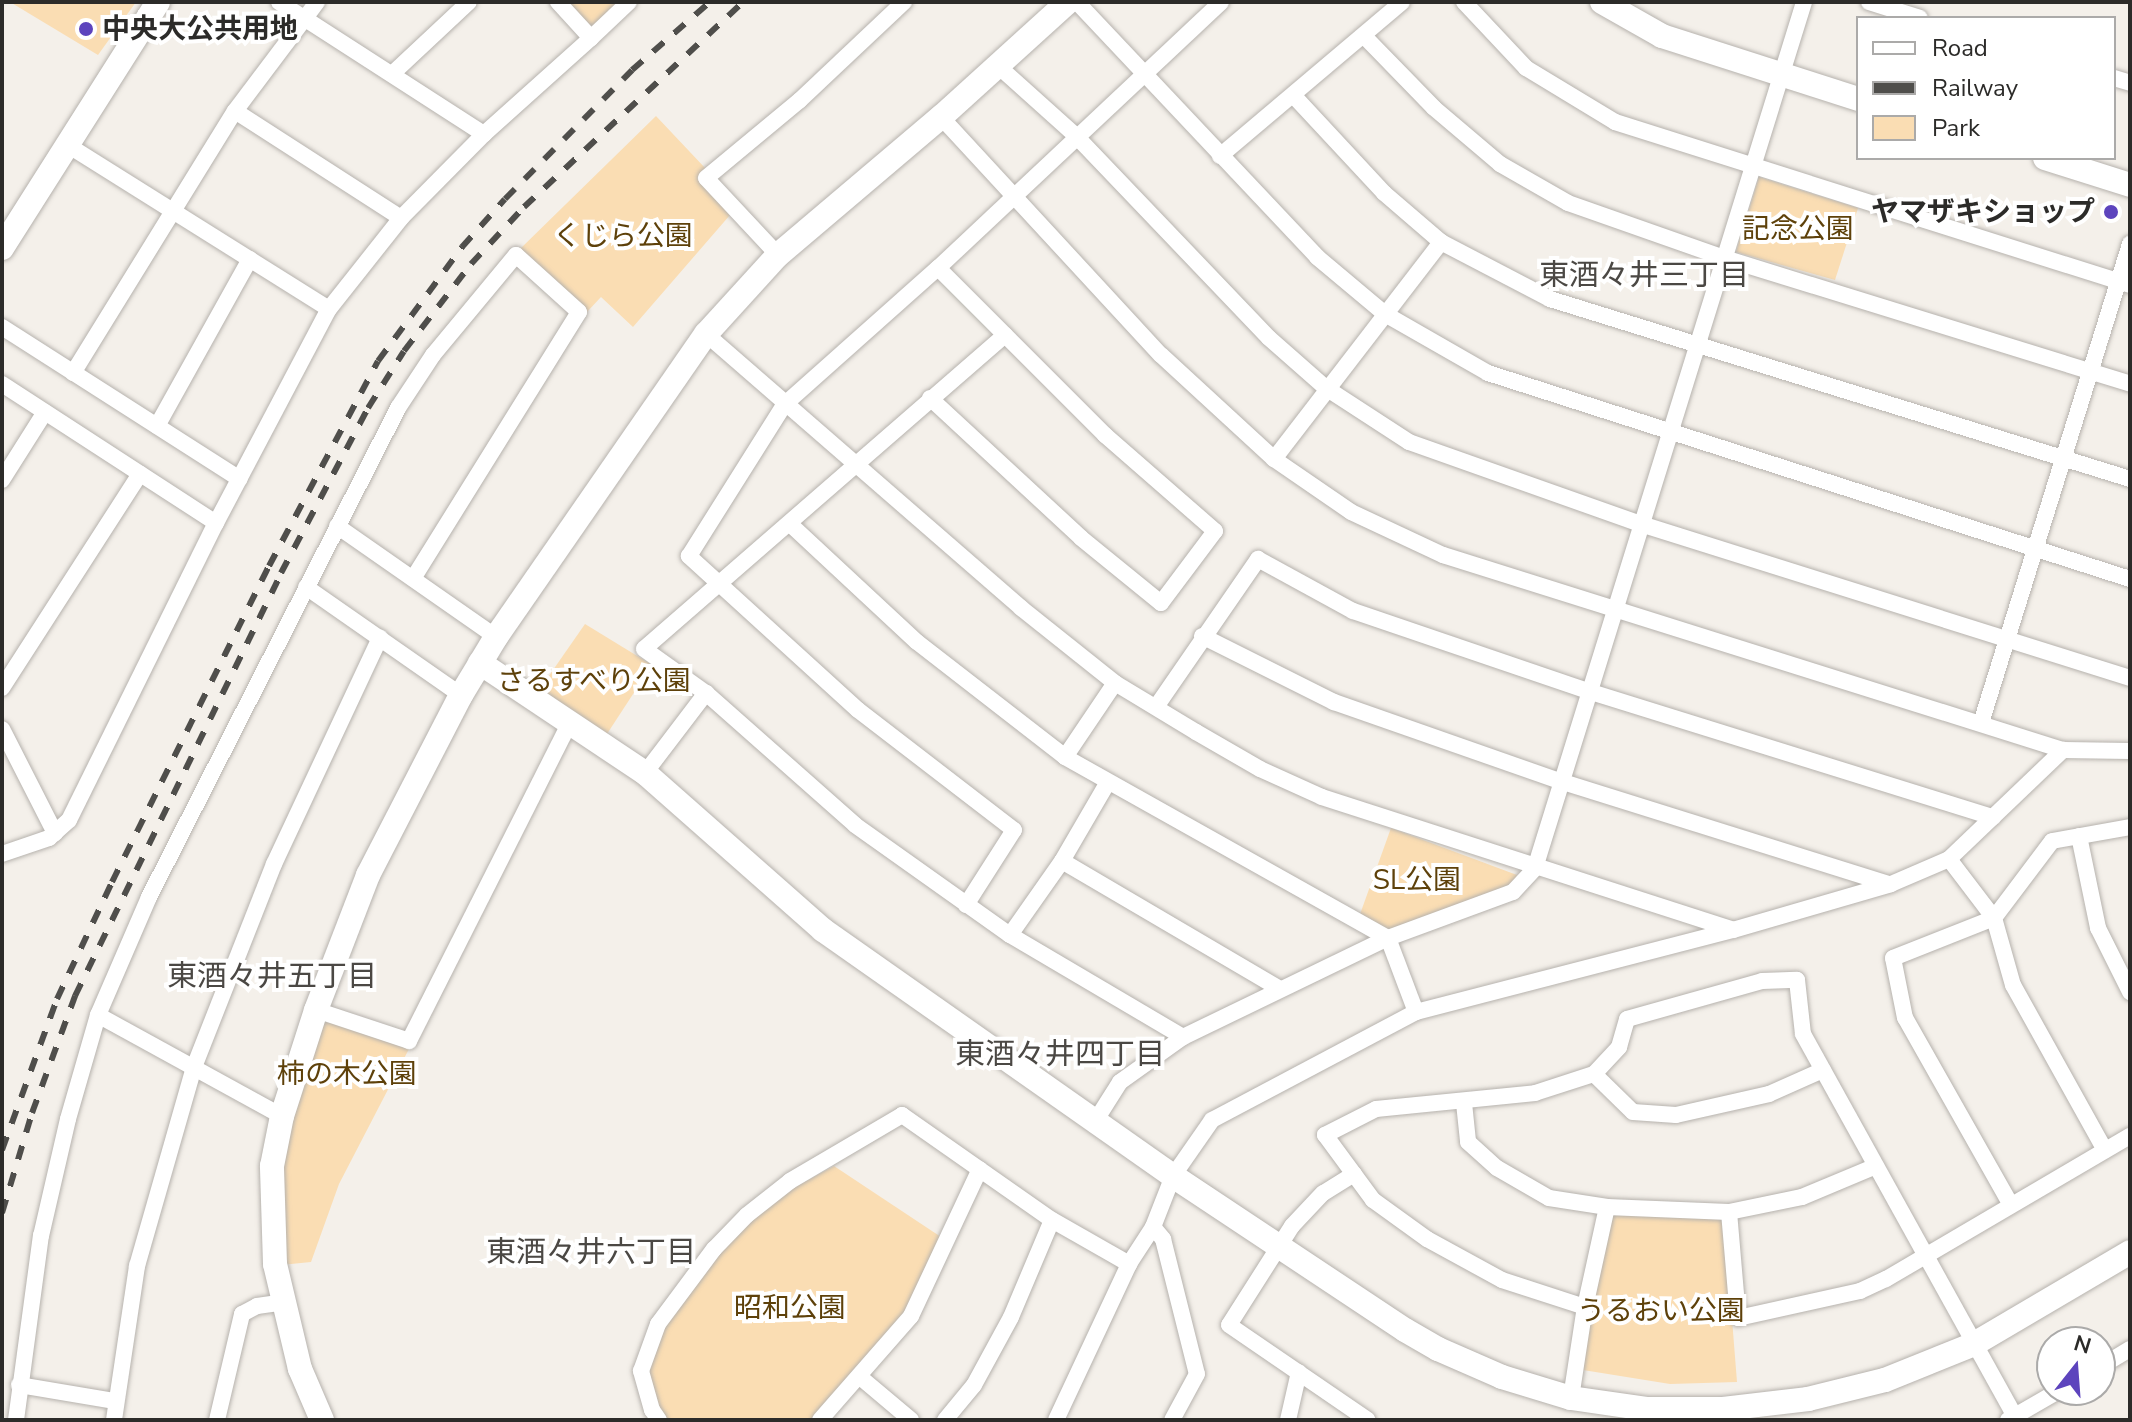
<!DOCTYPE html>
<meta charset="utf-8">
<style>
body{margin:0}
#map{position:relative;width:2132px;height:1422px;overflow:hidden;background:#f4f0ea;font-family:"Nunito Sans","Noto Sans JP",sans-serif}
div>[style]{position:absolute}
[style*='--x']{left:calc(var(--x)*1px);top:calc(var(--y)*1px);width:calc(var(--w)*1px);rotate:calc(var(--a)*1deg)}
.green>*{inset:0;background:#faddb3}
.roads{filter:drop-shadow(0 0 2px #b6b2ad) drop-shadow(0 0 2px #b6b2ad)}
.street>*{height:16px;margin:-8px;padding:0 8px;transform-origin:8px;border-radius:8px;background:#fff}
.secondary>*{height:24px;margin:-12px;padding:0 12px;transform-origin:12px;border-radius:12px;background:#fff}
.rail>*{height:6px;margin-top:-3px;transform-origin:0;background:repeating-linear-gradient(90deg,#4f4e4b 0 14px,transparent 0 28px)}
.dots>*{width:22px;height:22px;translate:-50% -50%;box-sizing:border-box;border:4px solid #fff;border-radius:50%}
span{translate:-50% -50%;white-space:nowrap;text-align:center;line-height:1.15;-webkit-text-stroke:8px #fff;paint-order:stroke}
.poi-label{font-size:28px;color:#2c2b29;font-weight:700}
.left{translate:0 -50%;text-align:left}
.right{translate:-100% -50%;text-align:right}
.park-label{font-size:28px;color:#5e410a}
.neighbourhood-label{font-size:30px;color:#4b4844}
.frame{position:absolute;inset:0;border:4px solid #2c2b29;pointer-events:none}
.legend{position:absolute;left:1856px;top:16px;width:260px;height:144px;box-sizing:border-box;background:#fff;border:2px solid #abaaa9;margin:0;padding:10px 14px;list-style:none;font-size:24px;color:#2c2b29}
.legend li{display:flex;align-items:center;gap:16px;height:40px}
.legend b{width:40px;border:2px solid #abaaa9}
.north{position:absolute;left:2036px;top:1326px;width:80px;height:80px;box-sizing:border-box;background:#fff;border:2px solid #abaaa9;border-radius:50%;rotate:17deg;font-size:22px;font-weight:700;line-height:32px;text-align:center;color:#2c2b29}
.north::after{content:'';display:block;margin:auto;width:28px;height:36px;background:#5d44bd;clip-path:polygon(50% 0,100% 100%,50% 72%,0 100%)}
</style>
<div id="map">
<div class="green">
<i style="clip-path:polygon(10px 2px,136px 2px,98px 55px)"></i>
<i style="clip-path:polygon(565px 2px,628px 2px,591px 38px)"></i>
<i style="clip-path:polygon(656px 116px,706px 169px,697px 178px,730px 215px,633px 327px,601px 297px,586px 313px,520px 249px)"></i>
<i style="clip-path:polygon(1759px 177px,1858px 208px,1835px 280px,1736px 252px)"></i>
<i style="clip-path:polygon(585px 624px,652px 665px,605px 737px,537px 693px)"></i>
<i style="clip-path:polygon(1391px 828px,1517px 875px,1510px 889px,1387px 935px,1359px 917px)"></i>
<i style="clip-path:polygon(318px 1017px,410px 1047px,339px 1184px,311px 1262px,281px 1265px,277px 1165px)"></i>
<i style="clip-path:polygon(834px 1166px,941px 1237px,907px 1313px,810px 1420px,666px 1420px,658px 1409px,647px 1372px,663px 1328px,718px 1253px,751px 1221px,795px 1187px)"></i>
<i style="clip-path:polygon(1611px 1213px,1724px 1218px,1737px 1382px,1670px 1384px,1583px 1370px,1590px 1309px)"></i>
</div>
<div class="roads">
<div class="street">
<i style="--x:279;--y:2;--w:244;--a:32.8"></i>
<i style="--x:1077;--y:2;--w:350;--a:46.7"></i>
<i style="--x:1317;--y:257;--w:89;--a:40"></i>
<i style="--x:1385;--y:314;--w:119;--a:29.8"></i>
<i style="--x:1488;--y:373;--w:674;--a:17.79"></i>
<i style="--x:1464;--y:2;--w:91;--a:46.8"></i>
<i style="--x:1526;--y:68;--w:104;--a:31.2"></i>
<i style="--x:1615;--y:122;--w:540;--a:17.56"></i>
<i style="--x:1869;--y:2;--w:53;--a:17.4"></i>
<i style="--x:1364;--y:36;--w:100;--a:45.8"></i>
<i style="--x:1434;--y:108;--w:87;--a:40.3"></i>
<i style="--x:1500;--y:164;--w:78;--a:29.8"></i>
<i style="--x:1568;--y:203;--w:165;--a:19.4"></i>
<i style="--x:1724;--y:258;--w:425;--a:17.2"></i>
<i style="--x:591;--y:38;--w:52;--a:-43.5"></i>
<i style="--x:997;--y:65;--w:106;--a:41.9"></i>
<i style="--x:1076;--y:136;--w:279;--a:46.3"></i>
<i style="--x:1269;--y:338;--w:76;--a:41.3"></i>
<i style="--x:1326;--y:388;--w:99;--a:33"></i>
<i style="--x:1409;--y:442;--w:249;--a:19.5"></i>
<i style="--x:1644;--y:525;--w:510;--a:17.47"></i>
<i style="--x:392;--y:74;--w:105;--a:-43.1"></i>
<i style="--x:2114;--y:78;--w:17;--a:17"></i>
<i style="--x:1293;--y:95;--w:134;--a:47.1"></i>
<i style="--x:1384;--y:193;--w:75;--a:40.7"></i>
<i style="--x:1441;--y:242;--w:123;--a:27.6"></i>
<i style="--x:1550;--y:299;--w:607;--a:17.24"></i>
<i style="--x:235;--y:111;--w:197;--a:32.8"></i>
<i style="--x:941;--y:117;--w:324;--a:47.3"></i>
<i style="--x:1161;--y:355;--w:154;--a:42.6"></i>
<i style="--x:1274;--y:459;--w:93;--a:34.5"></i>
<i style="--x:1351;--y:512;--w:102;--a:25.1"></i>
<i style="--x:1443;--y:555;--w:650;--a:17.46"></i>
<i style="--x:2063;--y:750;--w:67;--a:0.9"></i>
<i style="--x:66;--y:144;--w:310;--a:32.1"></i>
<i style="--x:1220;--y:156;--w:238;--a:-40.2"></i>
<i style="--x:778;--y:255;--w:105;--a:-133.1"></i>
<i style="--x:706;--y:178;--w:122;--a:-39.7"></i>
<i style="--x:800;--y:100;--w:143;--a:-43.3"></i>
<i style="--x:2;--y:327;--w:282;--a:32.6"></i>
<i style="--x:706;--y:334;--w:417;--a:41"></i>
<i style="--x:1021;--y:608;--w:120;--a:38.6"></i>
<i style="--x:1115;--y:683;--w:95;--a:31.2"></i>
<i style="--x:1196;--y:732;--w:74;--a:30"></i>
<i style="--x:1260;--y:769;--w:68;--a:24.3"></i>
<i style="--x:1322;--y:797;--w:432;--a:17.9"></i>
<i style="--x:1005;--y:335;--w:478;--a:139"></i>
<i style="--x:644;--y:649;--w:76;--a:35.4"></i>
<i style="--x:706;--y:693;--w:199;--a:41.5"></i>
<i style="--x:855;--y:825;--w:190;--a:35.4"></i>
<i style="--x:1010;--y:935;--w:201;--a:30.5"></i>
<i style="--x:73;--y:373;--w:308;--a:-58.3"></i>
<i style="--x:235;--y:111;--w:136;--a:-53"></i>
<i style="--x:2;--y:384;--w:255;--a:33"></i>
<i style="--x:930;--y:398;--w:206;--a:42.8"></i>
<i style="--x:1081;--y:538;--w:103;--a:39.1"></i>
<i style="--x:1161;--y:603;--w:90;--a:-53.1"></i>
<i style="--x:1215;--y:531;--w:146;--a:-138.9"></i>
<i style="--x:1105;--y:435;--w:236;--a:-135"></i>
<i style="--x:157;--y:426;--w:191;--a:-60.9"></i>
<i style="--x:1274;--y:459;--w:274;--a:-52.4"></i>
<i style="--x:2;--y:480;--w:80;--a:-57.7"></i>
<i style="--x:790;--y:524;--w:173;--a:42.9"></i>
<i style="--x:917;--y:642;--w:187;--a:37.8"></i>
<i style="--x:1065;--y:757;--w:370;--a:29.3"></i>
<i style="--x:1388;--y:938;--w:79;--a:69.3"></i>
<i style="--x:337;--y:526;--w:194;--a:34.9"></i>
<i style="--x:306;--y:587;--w:189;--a:34.9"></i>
<i style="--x:1202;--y:636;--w:148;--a:26.6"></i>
<i style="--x:1334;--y:702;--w:243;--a:19.3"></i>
<i style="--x:1563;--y:782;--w:342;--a:17.4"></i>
<i style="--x:2;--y:688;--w:255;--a:-57.2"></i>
<i style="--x:1156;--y:707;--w:180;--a:-55.4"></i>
<i style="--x:1258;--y:559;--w:108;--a:28.7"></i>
<i style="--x:1353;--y:611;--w:251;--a:18.8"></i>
<i style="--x:1591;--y:692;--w:421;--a:17.3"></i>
<i style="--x:1981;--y:723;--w:502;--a:-72.72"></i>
<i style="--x:2;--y:729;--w:117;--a:63"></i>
<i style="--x:1065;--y:757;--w:89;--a:-56"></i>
<i style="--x:645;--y:773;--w:101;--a:-52.7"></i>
<i style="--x:2079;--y:836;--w:94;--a:78.3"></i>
<i style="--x:2098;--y:928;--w:72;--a:63.4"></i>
<i style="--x:2;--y:854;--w:50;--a:-18.8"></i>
<i style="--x:49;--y:838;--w:27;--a:-42"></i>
<i style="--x:69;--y:820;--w:331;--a:-63.7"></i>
<i style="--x:216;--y:523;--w:242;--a:-62.2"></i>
<i style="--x:329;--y:309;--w:116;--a:-51.6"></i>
<i style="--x:401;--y:218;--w:118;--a:-45.3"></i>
<i style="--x:484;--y:134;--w:144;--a:-41.9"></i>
<i style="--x:591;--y:38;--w:49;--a:-132.5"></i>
<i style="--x:1949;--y:859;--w:74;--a:52.7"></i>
<i style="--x:1994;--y:918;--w:70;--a:74.2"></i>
<i style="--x:2013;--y:985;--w:189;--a:60.9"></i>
<i style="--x:1062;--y:861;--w:253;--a:30.4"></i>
<i style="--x:966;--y:905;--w:89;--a:-57.4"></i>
<i style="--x:1014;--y:830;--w:197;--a:-142.4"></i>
<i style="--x:858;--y:710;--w:229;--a:-137.7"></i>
<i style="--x:689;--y:556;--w:178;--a:-57.8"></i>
<i style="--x:784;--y:405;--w:206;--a:-41.7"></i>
<i style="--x:938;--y:268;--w:388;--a:-43.2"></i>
<i style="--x:1010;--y:935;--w:90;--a:-54.9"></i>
<i style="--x:1062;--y:861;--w:91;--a:-59.8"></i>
<i style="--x:316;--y:1010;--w:98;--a:18.4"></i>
<i style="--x:409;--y:1041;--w:357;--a:-63.2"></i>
<i style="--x:98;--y:1015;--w:210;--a:28.8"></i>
<i style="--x:1594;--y:1074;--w:54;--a:44.3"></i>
<i style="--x:1633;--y:1112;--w:43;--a:4"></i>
<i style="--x:1676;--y:1115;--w:95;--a:-12.7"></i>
<i style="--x:1769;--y:1094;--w:59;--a:-24"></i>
<i style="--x:1464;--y:1103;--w:39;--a:84"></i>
<i style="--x:1468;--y:1142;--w:39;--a:42"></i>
<i style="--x:1497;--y:1168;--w:60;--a:30"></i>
<i style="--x:1549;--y:1198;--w:59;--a:8.8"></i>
<i style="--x:1607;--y:1207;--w:122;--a:2.3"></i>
<i style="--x:1729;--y:1212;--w:75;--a:-11.6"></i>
<i style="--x:1802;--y:1197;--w:80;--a:-22.7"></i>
<i style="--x:1096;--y:1120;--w:45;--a:-57.7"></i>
<i style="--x:1120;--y:1082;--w:77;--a:-35.5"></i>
<i style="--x:1183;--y:1037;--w:228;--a:-25.8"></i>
<i style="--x:1388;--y:938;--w:133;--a:-20.2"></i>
<i style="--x:1513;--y:892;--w:33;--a:-47"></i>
<i style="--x:1535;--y:868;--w:907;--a:-72.74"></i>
<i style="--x:1354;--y:1174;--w:36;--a:148"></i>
<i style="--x:1323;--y:1193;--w:45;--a:133.2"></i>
<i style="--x:1292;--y:1226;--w:117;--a:122.5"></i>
<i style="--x:1229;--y:1325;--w:168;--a:34.4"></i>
<i style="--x:2011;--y:1205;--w:215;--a:-119.5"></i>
<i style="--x:1905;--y:1018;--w:61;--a:-101.3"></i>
<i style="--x:1893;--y:958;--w:109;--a:-21.6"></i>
<i style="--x:1994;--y:918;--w:96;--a:-53"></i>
<i style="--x:2052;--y:841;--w:79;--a:-10.2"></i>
<i style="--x:1729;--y:1212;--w:106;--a:85.1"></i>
<i style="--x:1738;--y:1318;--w:125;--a:-12.5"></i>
<i style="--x:1860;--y:1291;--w:29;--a:-25"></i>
<i style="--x:1886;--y:1279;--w:283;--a:-30.4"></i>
<i style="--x:1153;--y:1227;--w:16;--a:50"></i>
<i style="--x:1163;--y:1239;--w:139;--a:75.9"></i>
<i style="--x:1197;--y:1374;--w:52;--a:118.5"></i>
<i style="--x:1585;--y:1307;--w:87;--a:-162"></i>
<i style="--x:1502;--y:1280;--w:85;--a:-151.3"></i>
<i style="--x:1427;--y:1239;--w:67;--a:-144.2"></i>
<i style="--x:1373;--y:1200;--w:81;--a:-126.4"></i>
<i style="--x:1325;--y:1135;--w:57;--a:-27"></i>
<i style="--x:1376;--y:1109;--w:160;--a:-5.7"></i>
<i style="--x:1535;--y:1093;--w:62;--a:-17.9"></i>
<i style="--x:1594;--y:1074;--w:37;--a:-47"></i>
<i style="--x:1619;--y:1047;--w:29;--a:-74"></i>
<i style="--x:1627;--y:1019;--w:140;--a:-15.7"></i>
<i style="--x:1762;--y:981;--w:35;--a:-2"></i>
<i style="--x:1797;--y:980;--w:54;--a:83.7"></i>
<i style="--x:1803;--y:1034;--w:438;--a:61"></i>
<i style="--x:2100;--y:1367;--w:35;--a:-31"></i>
<i style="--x:860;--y:1377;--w:67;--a:40.1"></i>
<i style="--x:19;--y:1385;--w:97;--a:9.5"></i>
<i style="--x:1571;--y:1398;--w:92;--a:-81.3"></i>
<i style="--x:1585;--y:1307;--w:102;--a:-77.6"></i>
<i style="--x:16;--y:1420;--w:186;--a:-82.3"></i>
<i style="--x:41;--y:1236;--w:120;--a:-77"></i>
<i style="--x:68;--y:1119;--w:108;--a:-73.9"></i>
<i style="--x:98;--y:1015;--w:129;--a:-66.6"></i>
<i style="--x:149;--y:897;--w:549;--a:-63.01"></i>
<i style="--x:398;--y:408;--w:64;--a:-56.6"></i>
<i style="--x:433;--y:355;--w:130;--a:-50.3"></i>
<i style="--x:516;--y:255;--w:85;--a:42.1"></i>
<i style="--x:579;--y:312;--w:314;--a:121.9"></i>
<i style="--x:114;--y:1420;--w:156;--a:-81.5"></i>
<i style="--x:137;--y:1266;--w:207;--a:-74"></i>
<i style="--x:194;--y:1067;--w:218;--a:-68.5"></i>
<i style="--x:274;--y:864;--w:250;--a:-64.9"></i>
<i style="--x:217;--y:1420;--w:109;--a:-76.7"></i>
<i style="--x:242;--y:1314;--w:17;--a:-28"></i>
<i style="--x:257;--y:1306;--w:27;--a:-8"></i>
<i style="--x:659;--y:1420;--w:12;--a:-125"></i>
<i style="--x:652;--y:1410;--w:41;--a:-105.8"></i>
<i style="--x:641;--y:1371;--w:50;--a:-70.1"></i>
<i style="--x:658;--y:1324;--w:94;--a:-53.3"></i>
<i style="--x:714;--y:1249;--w:47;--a:-45.9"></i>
<i style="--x:747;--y:1215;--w:55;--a:-38.3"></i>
<i style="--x:790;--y:1181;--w:130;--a:-30.5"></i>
<i style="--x:902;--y:1115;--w:183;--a:35"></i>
<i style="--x:1052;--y:1220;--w:89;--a:29.7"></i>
<i style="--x:820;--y:1420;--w:138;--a:-48.8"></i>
<i style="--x:911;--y:1316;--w:162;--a:-64.9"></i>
<i style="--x:945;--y:1420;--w:45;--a:-50.4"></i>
<i style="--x:974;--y:1385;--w:77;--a:-61.4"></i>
<i style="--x:1011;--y:1317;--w:105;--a:-67.1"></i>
<i style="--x:1056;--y:1420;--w:172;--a:-64.9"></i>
<i style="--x:1129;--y:1264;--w:44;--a:-57"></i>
<i style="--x:1153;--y:1227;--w:55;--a:-68.6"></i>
<i style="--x:1173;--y:1176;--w:68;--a:-55.1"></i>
<i style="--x:1212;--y:1120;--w:231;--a:-27.9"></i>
<i style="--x:1416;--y:1012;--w:327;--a:-14.5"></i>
<i style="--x:1733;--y:930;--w:165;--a:-16.2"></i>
<i style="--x:1891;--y:884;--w:63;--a:-23.3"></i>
<i style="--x:1949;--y:859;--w:158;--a:-43.7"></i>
<i style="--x:1288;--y:1420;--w:49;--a:-77.1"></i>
<i style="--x:2008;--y:1420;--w:60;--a:-30"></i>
</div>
<div class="secondary">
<i style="--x:1602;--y:2;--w:69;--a:29.5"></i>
<i style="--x:1662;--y:36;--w:206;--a:17.8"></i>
<i style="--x:2045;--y:158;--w:89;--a:17.6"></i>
<i style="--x:2;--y:248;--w:291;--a:-57.6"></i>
<i style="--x:480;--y:663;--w:198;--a:33.7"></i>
<i style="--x:645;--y:773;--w:237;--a:41.4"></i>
<i style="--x:823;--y:930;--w:428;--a:35.1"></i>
<i style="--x:1173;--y:1176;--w:278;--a:33.6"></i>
<i style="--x:1405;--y:1330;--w:38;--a:30"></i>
<i style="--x:1438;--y:1349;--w:70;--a:23.6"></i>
<i style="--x:1502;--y:1377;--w:72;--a:16.9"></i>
<i style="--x:1571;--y:1398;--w:76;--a:8.3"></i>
<i style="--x:1646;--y:1409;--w:77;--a:0"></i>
<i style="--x:1723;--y:1409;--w:86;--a:-6.7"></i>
<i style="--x:1808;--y:1399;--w:79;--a:-13.9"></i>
<i style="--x:1885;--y:1380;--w:96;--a:-22"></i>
<i style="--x:1974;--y:1344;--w:181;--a:-30.5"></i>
<i style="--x:322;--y:1420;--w:56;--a:-113.3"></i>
<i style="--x:300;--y:1369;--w:108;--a:-103.4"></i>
<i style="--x:275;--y:1264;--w:98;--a:-91.8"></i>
<i style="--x:272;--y:1166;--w:51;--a:-78.7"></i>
<i style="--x:282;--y:1116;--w:111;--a:-72.2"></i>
<i style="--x:316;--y:1010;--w:145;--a:-68.9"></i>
<i style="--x:368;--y:875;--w:203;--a:-62.7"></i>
<i style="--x:461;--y:695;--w:68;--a:-58.9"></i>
<i style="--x:496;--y:637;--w:369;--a:-55.3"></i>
<i style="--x:706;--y:334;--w:107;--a:-47.7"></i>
<i style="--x:778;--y:255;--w:214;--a:-40.3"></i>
<i style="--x:941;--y:117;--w:171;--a:-42.2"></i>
</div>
</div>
<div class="rail">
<i style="--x:2;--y:1150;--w:161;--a:-70"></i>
<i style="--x:57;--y:999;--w:129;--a:-64.8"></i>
<i style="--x:112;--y:882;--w:353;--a:-63.6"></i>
<i style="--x:269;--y:566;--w:232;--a:-62"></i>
<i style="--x:378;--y:361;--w:142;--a:-53.6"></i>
<i style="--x:462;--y:247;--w:64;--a:-48.1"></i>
<i style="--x:505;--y:199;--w:181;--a:-45.4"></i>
<i style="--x:632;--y:70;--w:103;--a:-41.1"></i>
<i style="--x:2;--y:1213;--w:104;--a:-73.3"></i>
<i style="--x:32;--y:1113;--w:125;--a:-69.8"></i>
<i style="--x:75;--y:996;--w:470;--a:-64"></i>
<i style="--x:281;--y:573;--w:187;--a:-62.2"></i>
<i style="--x:368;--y:408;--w:67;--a:-57.7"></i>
<i style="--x:404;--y:351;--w:110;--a:-52.4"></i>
<i style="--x:471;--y:264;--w:78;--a:-47.1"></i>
<i style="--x:524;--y:207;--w:300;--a:-43.1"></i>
</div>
<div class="dots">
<i style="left:86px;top:29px;background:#5d44bd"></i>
<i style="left:2111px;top:212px;background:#5d44bd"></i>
</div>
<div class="poi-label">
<span class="left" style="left:102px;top:29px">中央大公共用地</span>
<span class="right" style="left:2095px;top:212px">ヤマザキショップ</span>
</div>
<div class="park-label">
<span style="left:1798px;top:229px">記念公園</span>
<span style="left:623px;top:236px">くじら公園</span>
<span style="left:594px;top:681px">さるすべり公園</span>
<span style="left:1417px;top:880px">SL公園</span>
<span style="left:347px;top:1074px">柿の木公園</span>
<span style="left:790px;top:1308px">昭和公園</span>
<span style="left:1661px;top:1311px">うるおい公園</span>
</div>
<div class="neighbourhood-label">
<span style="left:1644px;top:276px">東酒々井三丁目</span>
<span style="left:272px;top:977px">東酒々井五丁目</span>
<span style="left:1060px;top:1055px">東酒々井四丁目</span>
<span style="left:591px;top:1253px">東酒々井六丁目</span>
</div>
<div class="frame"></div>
<ul class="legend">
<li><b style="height:10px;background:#fff"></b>Road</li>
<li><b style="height:10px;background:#4f4e4b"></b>Railway</li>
<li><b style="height:22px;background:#faddb3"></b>Park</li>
</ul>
<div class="north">N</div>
</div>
